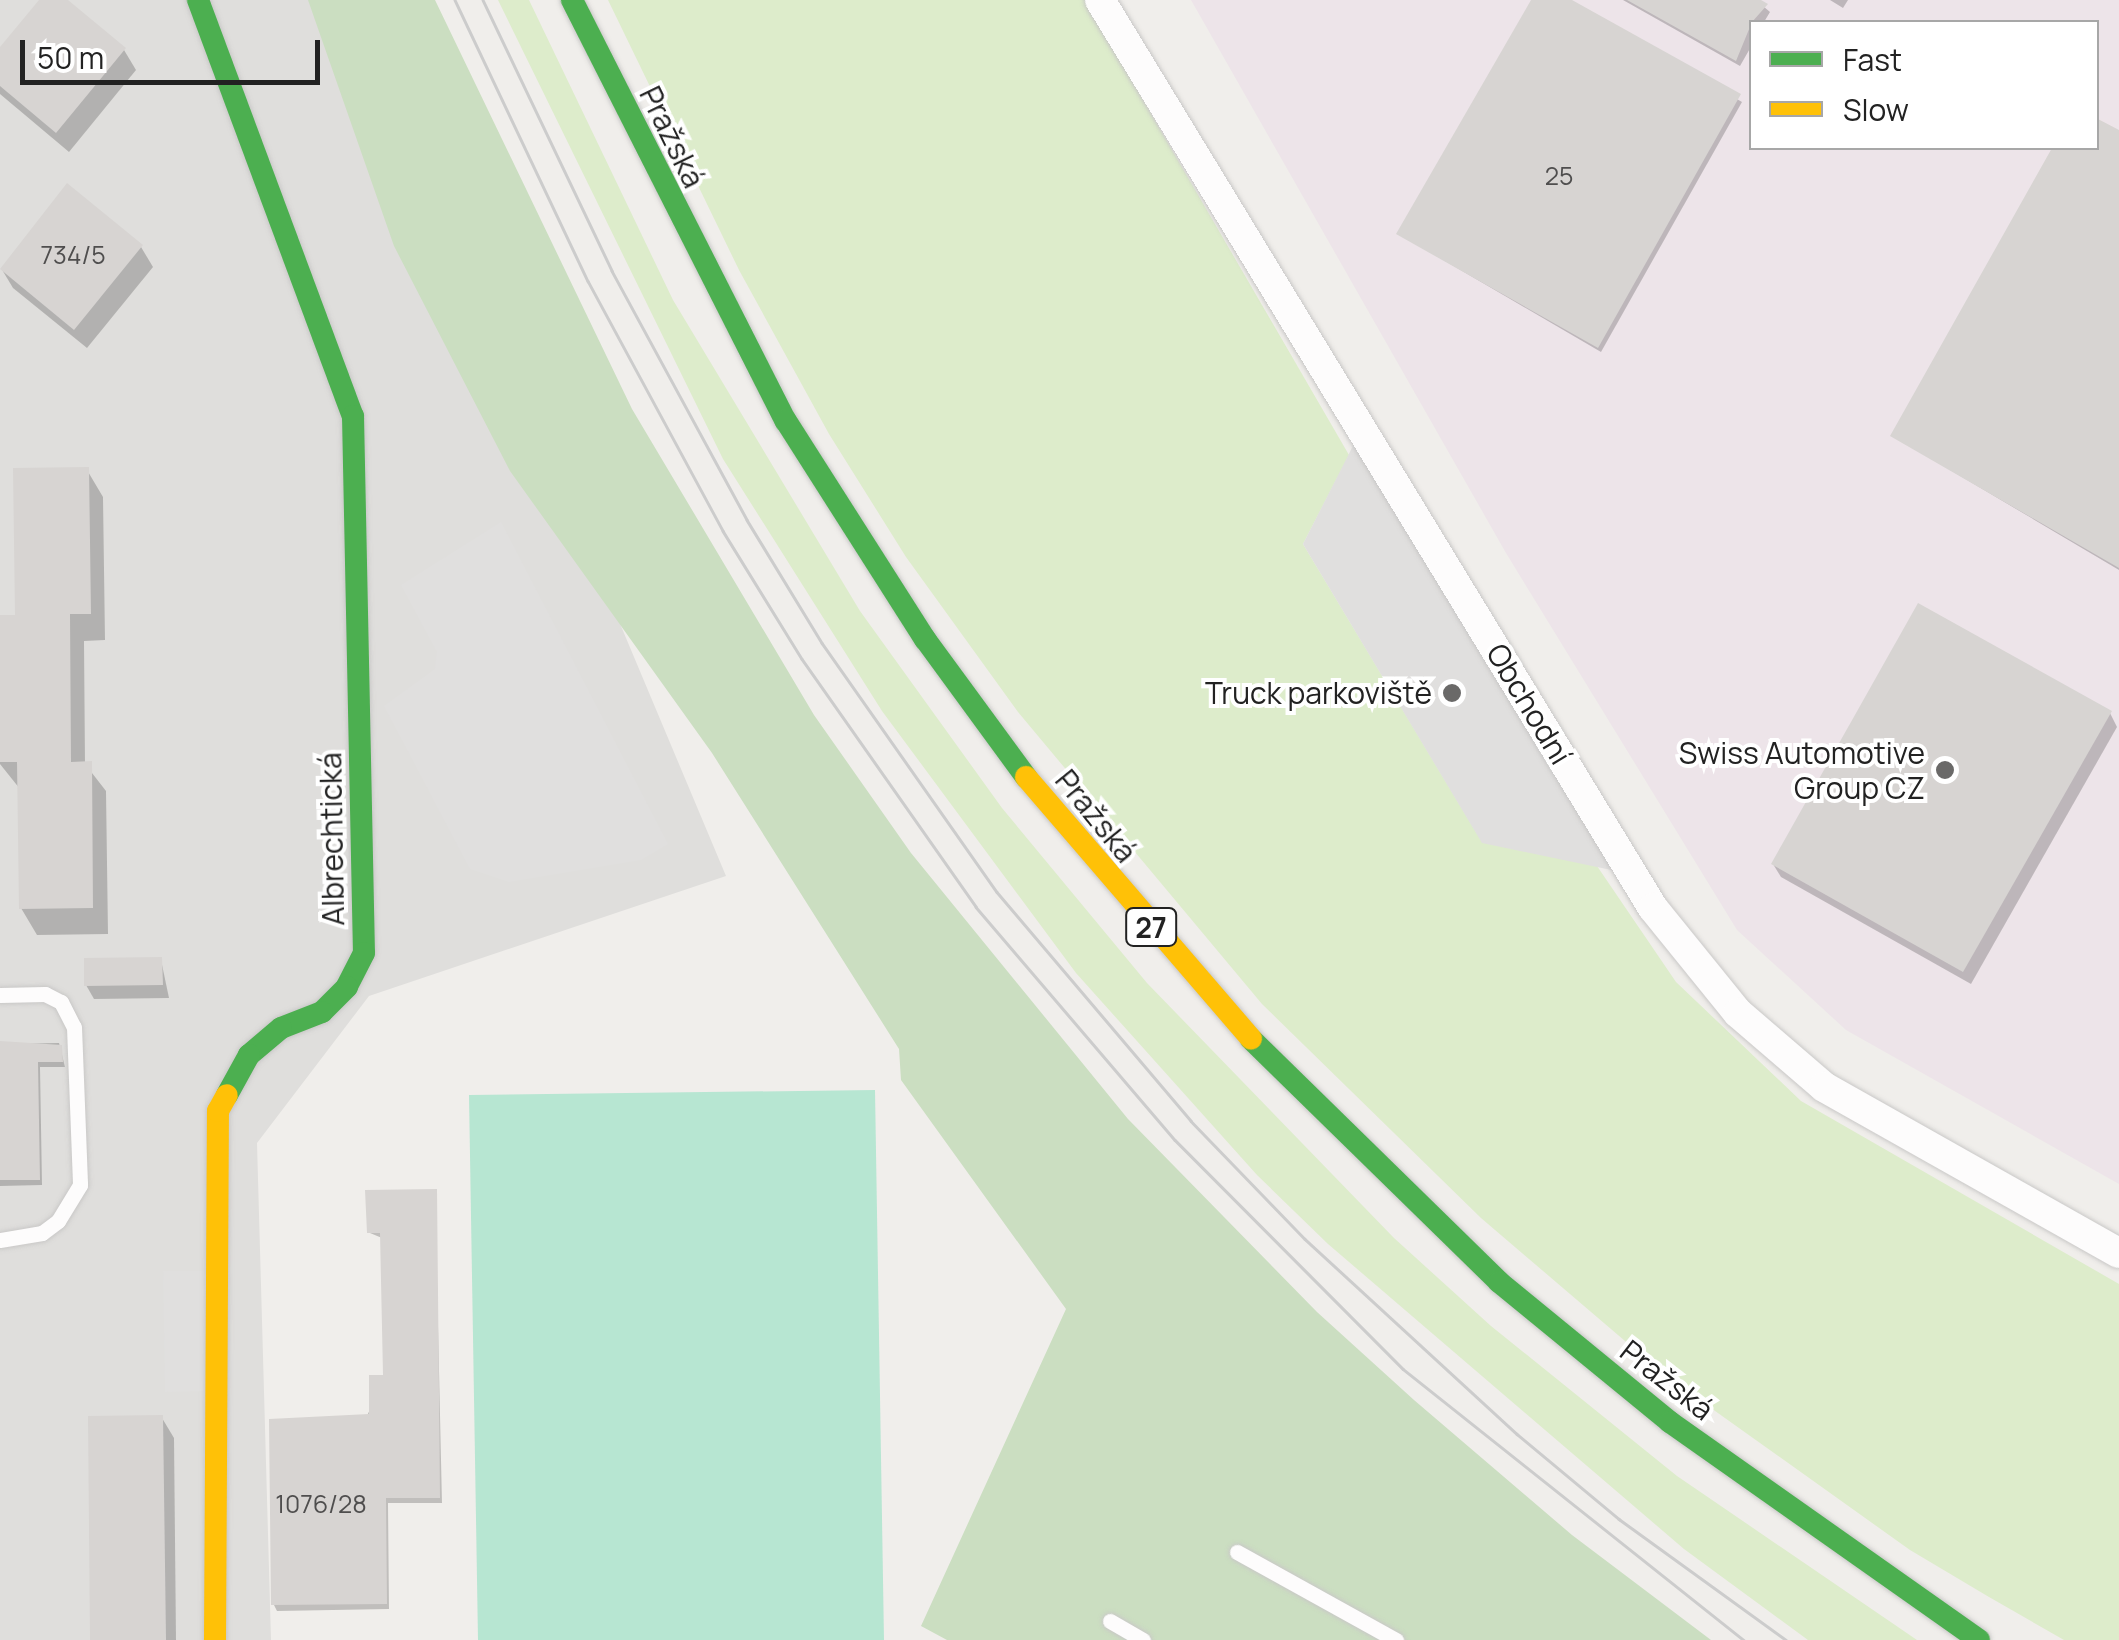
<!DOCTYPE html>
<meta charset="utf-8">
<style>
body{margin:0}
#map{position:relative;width:2119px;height:1640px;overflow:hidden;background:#f0eeeb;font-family:Manrope,sans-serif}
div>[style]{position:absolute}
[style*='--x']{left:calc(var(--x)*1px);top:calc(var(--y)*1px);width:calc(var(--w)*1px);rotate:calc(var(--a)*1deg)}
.residential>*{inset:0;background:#dfdedc}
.industrial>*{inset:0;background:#ede4e9}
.grass>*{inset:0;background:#ddeccb}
.forest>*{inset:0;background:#cbdec1}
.pitch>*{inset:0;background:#b7e6d2}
.parking>*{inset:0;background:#e0dfde}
.shadow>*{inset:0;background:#0003}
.building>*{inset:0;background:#d7d4d2}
.roads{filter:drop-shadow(0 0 2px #c9c8c7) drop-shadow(0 0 2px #c9c8c7)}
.lane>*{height:15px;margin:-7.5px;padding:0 7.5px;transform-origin:7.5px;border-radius:7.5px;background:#fdfcfc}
.street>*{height:30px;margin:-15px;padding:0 15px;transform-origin:15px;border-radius:15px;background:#fdfcfc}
.fast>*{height:22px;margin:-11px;padding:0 11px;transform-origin:11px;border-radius:11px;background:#4caf50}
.slow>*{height:22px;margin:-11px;padding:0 11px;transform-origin:11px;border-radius:11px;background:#ffc107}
.tram>*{height:2.5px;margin:-1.25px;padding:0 1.25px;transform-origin:1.25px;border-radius:1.25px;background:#ccc}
.dots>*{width:28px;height:28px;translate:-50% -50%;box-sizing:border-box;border:5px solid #fff;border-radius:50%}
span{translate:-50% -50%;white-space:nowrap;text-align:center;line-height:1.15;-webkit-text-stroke:8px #fff;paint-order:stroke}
.number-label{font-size:25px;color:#4f4e4e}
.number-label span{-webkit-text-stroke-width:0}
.shield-label span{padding:2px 8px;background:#fff;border:2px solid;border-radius:8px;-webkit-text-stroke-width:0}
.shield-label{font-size:28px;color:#222;font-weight:700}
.street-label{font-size:30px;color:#222}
.poi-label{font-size:30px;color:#222}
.right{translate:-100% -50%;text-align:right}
.legend{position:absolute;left:1749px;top:20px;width:350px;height:130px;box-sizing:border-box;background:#fff;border:2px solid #a7a7a7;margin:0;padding:12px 18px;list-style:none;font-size:30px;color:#222}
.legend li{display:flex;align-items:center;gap:20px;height:50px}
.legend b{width:50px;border:2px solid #a7a7a7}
.scale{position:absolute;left:20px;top:40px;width:300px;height:45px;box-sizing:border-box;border:5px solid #222;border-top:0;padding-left:12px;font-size:30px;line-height:35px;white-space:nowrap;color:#222;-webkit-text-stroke:8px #fff;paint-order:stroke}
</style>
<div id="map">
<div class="residential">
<i style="clip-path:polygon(0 0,358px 0,726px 876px,369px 996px,257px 1143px,271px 1640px,0 1640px)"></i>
</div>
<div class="industrial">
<i style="clip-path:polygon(evenodd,1191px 0,2119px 0,2119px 1184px,1846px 1030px,1737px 930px,1506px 553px,1191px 0,1752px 22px,2096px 22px,2096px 148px,1752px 148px,1752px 22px)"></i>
</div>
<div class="grass">
<i style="clip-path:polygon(498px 0,529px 0,673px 300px,860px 611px,1002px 808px,1147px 983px,1394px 1238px,1491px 1326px,1677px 1476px,1917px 1640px,1808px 1640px,1684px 1549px,1328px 1244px,1257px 1175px,1076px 973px,882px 711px,723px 459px)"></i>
<i style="clip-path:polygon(608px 0,1085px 0,1349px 455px,1303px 544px,1482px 842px,1597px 866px,1676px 982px,1801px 1101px,2119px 1284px,2119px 1640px,2064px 1640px,1989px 1597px,1910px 1550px,1666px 1376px,1481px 1218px,1262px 1004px,1018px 712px,906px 557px,829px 434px,739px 270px)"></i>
</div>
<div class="forest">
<i style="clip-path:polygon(308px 0,435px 0,632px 409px,814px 715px,911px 853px,1128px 1119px,1317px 1312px,1414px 1400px,1572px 1535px,1711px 1640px,947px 1640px,921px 1626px,1066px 1309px,901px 1080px,899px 1049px,712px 753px,510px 471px,394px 246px)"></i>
</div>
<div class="pitch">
<i style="clip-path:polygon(875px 1090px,884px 1640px,478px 1640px,469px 1095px)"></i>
</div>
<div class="parking">
<i style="clip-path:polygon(1357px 438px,1621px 872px,1482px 843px,1303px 544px)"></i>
<i style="clip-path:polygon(501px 522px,668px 844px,641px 860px,509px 882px,470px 869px,384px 706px,435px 669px,437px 652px,401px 585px)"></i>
<i style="clip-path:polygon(163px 1271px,204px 1271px,206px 1391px,165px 1392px)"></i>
</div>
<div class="shadow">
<i style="clip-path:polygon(42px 0,64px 0,124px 50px,136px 70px,69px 152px,0 94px,0 51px)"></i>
<i style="clip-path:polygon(1534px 0,1567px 0,1742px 102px,1601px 352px,1399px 234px)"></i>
<i style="clip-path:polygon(1623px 0,1756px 0,1770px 12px,1764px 22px,1752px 22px,1752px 45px,1740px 66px)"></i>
<i style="clip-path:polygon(1830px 0,1848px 0,1843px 8px)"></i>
<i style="clip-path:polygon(2119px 133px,2119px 570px,1893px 436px,2055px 148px,2096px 148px)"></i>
<i style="clip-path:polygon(141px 247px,153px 267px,87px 348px,13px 288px,1px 268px)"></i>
<i style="clip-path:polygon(87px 470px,103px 497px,105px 640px,84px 641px,85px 764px,106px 791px,108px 934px,37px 935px,21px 908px,20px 789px,0 764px,0 617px,18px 617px)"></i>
<i style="clip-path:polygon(2110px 713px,2117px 727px,1971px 984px,1781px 877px,1773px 864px)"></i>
<i style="clip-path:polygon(161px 960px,169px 998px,94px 999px,86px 985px)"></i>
<i style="clip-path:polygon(59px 1043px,65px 1067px,40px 1067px,42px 1185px,0 1186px,0 1044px)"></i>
<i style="clip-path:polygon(435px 1192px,442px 1503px,388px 1503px,389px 1609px,277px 1611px,274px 1605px,386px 1377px,382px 1238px,370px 1233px)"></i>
<i style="clip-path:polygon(162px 1418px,174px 1438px,176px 1640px,93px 1640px)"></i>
</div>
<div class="building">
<i style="clip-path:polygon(39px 0,68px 0,126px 48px,56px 133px,0 86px,0 47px)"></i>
<i style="clip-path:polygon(1531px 0,1572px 0,1741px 94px,1598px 348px,1396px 234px)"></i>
<i style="clip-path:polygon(1627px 0,1761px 0,1768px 4px,1752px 22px,1736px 61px)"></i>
<i style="clip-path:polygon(2096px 118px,2119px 130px,2119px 568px,1890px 436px,2052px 148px,2096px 148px)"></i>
<i style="clip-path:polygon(67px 183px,143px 245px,74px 330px,0 269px)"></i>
<i style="clip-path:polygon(89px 467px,91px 614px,70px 614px,71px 762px,92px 761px,93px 908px,19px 909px,17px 762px,0 762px,0 615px,15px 615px,13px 468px)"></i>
<i style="clip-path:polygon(1918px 603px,2112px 711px,1963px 972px,1771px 864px)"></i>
<i style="clip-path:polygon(162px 957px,163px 985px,84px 986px,84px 958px)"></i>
<i style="clip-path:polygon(0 1041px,62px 1045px,63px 1062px,38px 1062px,40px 1180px,0 1180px)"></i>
<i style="clip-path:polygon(437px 1189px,440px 1498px,386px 1498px,387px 1604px,271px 1605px,269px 1419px,369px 1414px,369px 1375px,383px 1375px,380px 1233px,367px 1233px,365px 1190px)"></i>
<i style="clip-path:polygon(163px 1415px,166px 1640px,90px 1640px,88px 1416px)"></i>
</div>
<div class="roads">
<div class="lane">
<i style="--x:0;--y:995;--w:45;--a:-1.3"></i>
<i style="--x:45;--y:994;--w:18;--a:27"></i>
<i style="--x:61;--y:1002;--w:28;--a:63"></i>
<i style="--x:74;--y:1027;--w:158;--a:87.8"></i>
<i style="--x:80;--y:1185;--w:42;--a:121.4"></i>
<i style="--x:58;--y:1221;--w:20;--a:143"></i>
<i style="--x:42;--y:1233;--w:43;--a:170.5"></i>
<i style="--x:1237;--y:1552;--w:182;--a:29"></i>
<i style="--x:1110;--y:1621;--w:38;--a:30"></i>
</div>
<div class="street">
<i style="--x:1100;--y:0;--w:1063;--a:58.66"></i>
<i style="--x:1653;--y:908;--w:135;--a:51"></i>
<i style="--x:1738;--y:1013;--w:113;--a:40.7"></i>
<i style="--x:1824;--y:1087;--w:338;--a:29.4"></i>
</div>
<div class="fast">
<i style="--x:198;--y:0;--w:444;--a:69.6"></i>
<i style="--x:353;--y:416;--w:537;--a:88.83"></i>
<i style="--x:364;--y:953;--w:38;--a:117"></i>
<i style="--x:347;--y:987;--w:35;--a:135"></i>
<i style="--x:322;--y:1012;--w:44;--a:158.7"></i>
<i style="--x:281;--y:1028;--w:42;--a:139.8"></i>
<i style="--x:249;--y:1055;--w:46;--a:118.8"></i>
<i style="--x:572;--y:0;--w:472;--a:63.1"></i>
<i style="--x:786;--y:421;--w:259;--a:57.5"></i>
<i style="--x:925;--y:639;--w:171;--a:53.8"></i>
<i style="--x:1251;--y:1039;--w:347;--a:44.4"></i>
<i style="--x:1499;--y:1282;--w:221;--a:39.3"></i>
<i style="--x:1670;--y:1422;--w:378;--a:35.2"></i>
</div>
<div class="slow">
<i style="--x:1026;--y:777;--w:345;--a:49.3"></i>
<i style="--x:215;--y:1640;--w:529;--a:-89.68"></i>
<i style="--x:218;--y:1111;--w:18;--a:-61"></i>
</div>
</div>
<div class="tram">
<i style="--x:455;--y:0;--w:311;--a:64.7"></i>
<i style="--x:588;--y:281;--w:284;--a:61.6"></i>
<i style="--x:723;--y:531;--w:150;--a:58.3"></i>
<i style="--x:802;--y:659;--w:303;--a:54.9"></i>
<i style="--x:976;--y:907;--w:306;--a:49.5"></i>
<i style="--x:1175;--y:1140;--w:323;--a:45.1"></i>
<i style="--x:1403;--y:1369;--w:436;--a:38.5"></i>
<i style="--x:483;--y:0;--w:300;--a:64.5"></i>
<i style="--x:612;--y:271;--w:283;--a:61.5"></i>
<i style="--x:747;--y:520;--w:144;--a:58.6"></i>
<i style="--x:822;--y:643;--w:304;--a:54.9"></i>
<i style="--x:997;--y:892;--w:300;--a:49.7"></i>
<i style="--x:1191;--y:1121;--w:164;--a:46"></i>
<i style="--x:1305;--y:1239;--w:288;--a:42.6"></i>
<i style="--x:1517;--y:1434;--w:133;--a:39.8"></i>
<i style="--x:1619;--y:1519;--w:206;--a:35.9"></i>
</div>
<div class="dots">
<i style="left:1452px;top:693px;background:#6a6968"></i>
<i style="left:1945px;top:770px;background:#6a6968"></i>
</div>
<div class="number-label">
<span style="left:1559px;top:176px">25</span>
<span style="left:73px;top:255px">734/5</span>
<span style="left:321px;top:1504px">1076/28</span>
</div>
<div class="shield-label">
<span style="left:1151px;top:927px">27</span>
</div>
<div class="street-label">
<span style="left:672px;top:137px;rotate:64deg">Pražská</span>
<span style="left:1529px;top:704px;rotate:59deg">Obchodní</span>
<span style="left:1096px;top:816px;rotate:51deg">Pražská</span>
<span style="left:332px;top:839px;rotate:-91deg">Albrechtická</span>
<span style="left:1667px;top:1380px;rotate:38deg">Pražská</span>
</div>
<div class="poi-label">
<span class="right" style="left:1432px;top:693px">Truck parkoviště</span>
<span class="right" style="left:1925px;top:770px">Swiss Automotive<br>Group CZ</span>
</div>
<ul class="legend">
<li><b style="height:12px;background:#4caf50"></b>Fast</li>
<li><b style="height:12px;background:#ffc107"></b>Slow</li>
</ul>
<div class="scale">50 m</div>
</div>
